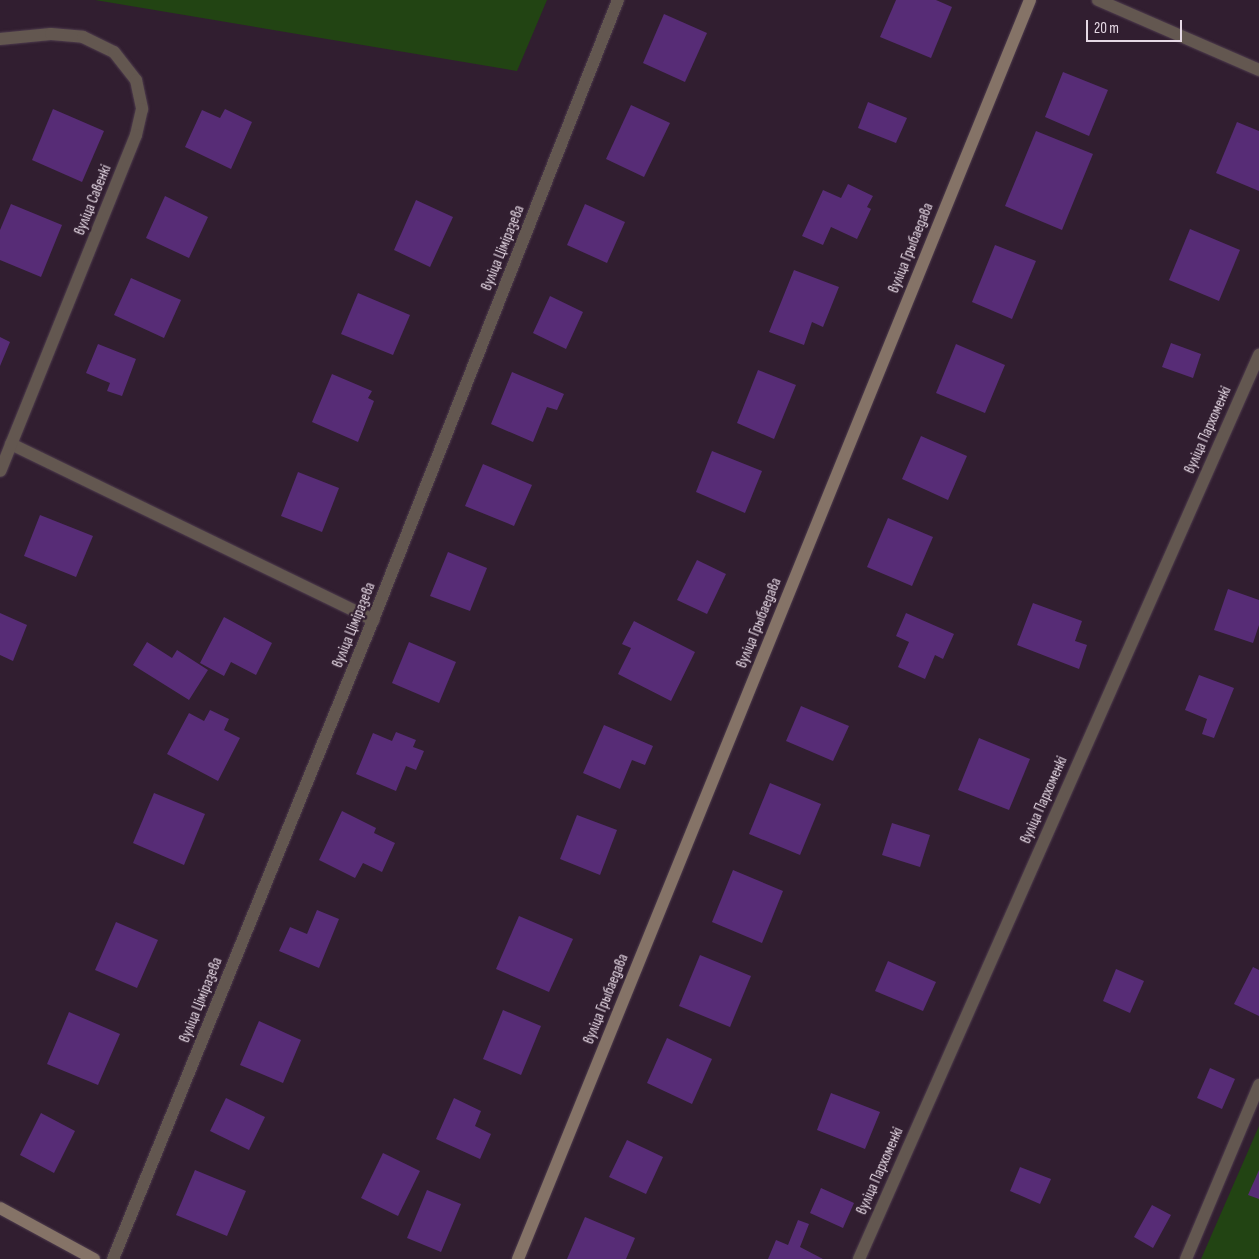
<!DOCTYPE html>
<meta charset="utf-8">
<style>
body{margin:0}
#map{position:relative;width:1259px;height:1259px;overflow:hidden;background:#311e30;font-family:"Sofia Sans Condensed",sans-serif}
div>[style]{position:absolute}
[style*='--x']{left:calc(var(--x)*1px);top:calc(var(--y)*1px);width:calc(var(--w)*1px);rotate:calc(var(--a)*1deg)}
.green>*{inset:0;background:#224413}
.building>*{inset:0;background:#572c76}
.roads{filter:drop-shadow(0 0 1px #4e3c4d) drop-shadow(0 0 1px #4e3c4d)}
.lane>*{height:12px;margin:-6px;padding:0 6px;transform-origin:6px;border-radius:6px;background:#635750}
.street>*{height:12px;margin:-6px;padding:0 6px;transform-origin:6px;border-radius:6px;background:#635750}
.secondary>*{height:12px;margin:-6px;padding:0 6px;transform-origin:6px;border-radius:6px;background:#857367}
span{translate:-50% -50%;white-space:nowrap;text-align:center;line-height:1.15;-webkit-text-stroke:4.5px #311e30;paint-order:stroke}
.street-label{font-size:15px;color:#e6d9e5}
.scale{position:absolute;left:1086px;top:20px;width:96px;height:22px;box-sizing:border-box;border:2px solid #e6d9e5;border-top:0;padding-left:6px;font-size:15px;line-height:18px;white-space:nowrap;color:#e6d9e5;-webkit-text-stroke:4px #311e30;paint-order:stroke}
</style>
<div id="map">
<div class="green">
<i style="clip-path:polygon(95px 0,547px 0,517px 71px)"></i>
<i style="clip-path:polygon(1259px 1126px,1259px 1259px,1201px 1259px)"></i>
</div>
<div class="building">
<i style="clip-path:polygon(896px 0,936px 0,952px 7px,931px 58px,880px 37px)"></i>
<i style="clip-path:polygon(664px 14px,707px 33px,685px 82px,643px 63px)"></i>
<i style="clip-path:polygon(1063px 72px,1108px 90px,1089px 136px,1045px 117px)"></i>
<i style="clip-path:polygon(868px 102px,907px 118px,896px 143px,858px 128px)"></i>
<i style="clip-path:polygon(631px 105px,670px 123px,644px 177px,606px 159px)"></i>
<i style="clip-path:polygon(53px 109px,104px 131px,82px 182px,32px 160px)"></i>
<i style="clip-path:polygon(225px 109px,252px 122px,231px 169px,185px 147px,202px 110px,220px 118px)"></i>
<i style="clip-path:polygon(1237px 122px,1259px 131px,1259px 191px,1216px 173px)"></i>
<i style="clip-path:polygon(1036px 131px,1093px 154px,1062px 230px,1005px 206px)"></i>
<i style="clip-path:polygon(848px 184px,873px 196px,867px 207px,871px 209px,857px 239px,831px 227px,823px 245px,802px 236px,823px 190px,841px 198px)"></i>
<i style="clip-path:polygon(165px 196px,208px 217px,189px 258px,146px 238px)"></i>
<i style="clip-path:polygon(416px 200px,453px 217px,430px 267px,394px 250px)"></i>
<i style="clip-path:polygon(11px 204px,62px 225px,41px 277px,0 260px,0 230px)"></i>
<i style="clip-path:polygon(585px 204px,625px 222px,607px 263px,567px 245px)"></i>
<i style="clip-path:polygon(1190px 229px,1240px 250px,1219px 301px,1169px 280px)"></i>
<i style="clip-path:polygon(995px 245px,1036px 261px,1012px 319px,972px 302px)"></i>
<i style="clip-path:polygon(794px 270px,839px 287px,823px 327px,812px 322px,804px 345px,769px 332px)"></i>
<i style="clip-path:polygon(131px 278px,181px 300px,164px 338px,114px 315px)"></i>
<i style="clip-path:polygon(358px 293px,410px 315px,393px 355px,341px 334px)"></i>
<i style="clip-path:polygon(550px 296px,583px 312px,566px 349px,533px 333px)"></i>
<i style="clip-path:polygon(0 337px,10px 342px,0 366px)"></i>
<i style="clip-path:polygon(1171px 343px,1201px 354px,1193px 378px,1162px 367px)"></i>
<i style="clip-path:polygon(98px 344px,136px 359px,122px 396px,107px 391px,110px 383px,86px 373px)"></i>
<i style="clip-path:polygon(956px 344px,1005px 365px,985px 413px,936px 393px)"></i>
<i style="clip-path:polygon(758px 370px,796px 385px,774px 439px,737px 423px)"></i>
<i style="clip-path:polygon(512px 372px,564px 394px,557px 410px,547px 407px,533px 442px,491px 424px)"></i>
<i style="clip-path:polygon(332px 374px,372px 391px,368px 398px,374px 401px,358px 442px,312px 422px)"></i>
<i style="clip-path:polygon(921px 436px,967px 456px,948px 500px,902px 479px)"></i>
<i style="clip-path:polygon(712px 451px,762px 471px,745px 513px,696px 492px)"></i>
<i style="clip-path:polygon(483px 464px,532px 485px,514px 526px,465px 506px)"></i>
<i style="clip-path:polygon(298px 472px,339px 488px,322px 532px,281px 516px)"></i>
<i style="clip-path:polygon(40px 515px,93px 536px,76px 577px,24px 556px)"></i>
<i style="clip-path:polygon(888px 518px,933px 537px,912px 586px,867px 567px)"></i>
<i style="clip-path:polygon(448px 552px,487px 568px,470px 611px,430px 596px)"></i>
<i style="clip-path:polygon(697px 560px,726px 574px,707px 614px,677px 600px)"></i>
<i style="clip-path:polygon(1228px 589px,1259px 600px,1259px 625px,1253px 643px,1214px 630px)"></i>
<i style="clip-path:polygon(1033px 603px,1082px 621px,1075px 641px,1087px 645px,1079px 669px,1017px 645px)"></i>
<i style="clip-path:polygon(0 613px,27px 625px,13px 661px,0 655px)"></i>
<i style="clip-path:polygon(906px 613px,954px 634px,943px 659px,935px 655px,925px 679px,898px 667px,909px 642px,896px 636px)"></i>
<i style="clip-path:polygon(224px 617px,272px 643px,256px 675px,231px 662px,224px 676px,200px 663px)"></i>
<i style="clip-path:polygon(634px 621px,695px 652px,671px 701px,618px 674px,631px 648px,622px 644px)"></i>
<i style="clip-path:polygon(147px 642px,172px 658px,177px 650px,208px 670px,189px 700px,133px 665px)"></i>
<i style="clip-path:polygon(409px 642px,456px 662px,439px 703px,392px 683px)"></i>
<i style="clip-path:polygon(1199px 675px,1234px 688px,1214px 738px,1202px 734px,1207px 719px,1185px 710px)"></i>
<i style="clip-path:polygon(801px 706px,849px 726px,833px 761px,786px 741px)"></i>
<i style="clip-path:polygon(210px 710px,229px 719px,224px 730px,240px 738px,218px 781px,167px 754px,189px 713px,204px 721px)"></i>
<i style="clip-path:polygon(604px 725px,653px 746px,645px 765px,632px 760px,620px 789px,583px 773px)"></i>
<i style="clip-path:polygon(396px 732px,416px 740px,413px 747px,424px 751px,416px 770px,406px 766px,396px 791px,356px 774px,373px 733px,392px 741px)"></i>
<i style="clip-path:polygon(979px 738px,1030px 759px,1009px 810px,958px 790px)"></i>
<i style="clip-path:polygon(770px 783px,821px 804px,800px 855px,749px 834px)"></i>
<i style="clip-path:polygon(154px 793px,205px 814px,184px 865px,133px 843px)"></i>
<i style="clip-path:polygon(342px 811px,376px 828px,374px 833px,395px 843px,382px 872px,363px 863px,355px 878px,319px 860px)"></i>
<i style="clip-path:polygon(577px 815px,617px 830px,600px 875px,560px 859px)"></i>
<i style="clip-path:polygon(892px 823px,930px 835px,920px 867px,882px 855px)"></i>
<i style="clip-path:polygon(733px 870px,783px 891px,762px 943px,712px 922px)"></i>
<i style="clip-path:polygon(317px 910px,339px 919px,319px 968px,279px 951px,290px 927px,307px 934px)"></i>
<i style="clip-path:polygon(519px 916px,573px 939px,549px 992px,496px 969px)"></i>
<i style="clip-path:polygon(116px 922px,158px 940px,137px 988px,95px 970px)"></i>
<i style="clip-path:polygon(700px 955px,751px 976px,730px 1027px,679px 1006px)"></i>
<i style="clip-path:polygon(888px 961px,936px 982px,923px 1011px,875px 991px)"></i>
<i style="clip-path:polygon(1253px 967px,1259px 970px,1259px 1016px,1234px 1004px)"></i>
<i style="clip-path:polygon(1116px 969px,1144px 981px,1130px 1013px,1103px 1001px)"></i>
<i style="clip-path:polygon(503px 1010px,541px 1026px,521px 1075px,483px 1059px)"></i>
<i style="clip-path:polygon(69px 1012px,120px 1034px,98px 1085px,47px 1064px)"></i>
<i style="clip-path:polygon(259px 1021px,301px 1040px,283px 1083px,240px 1065px)"></i>
<i style="clip-path:polygon(667px 1038px,712px 1059px,692px 1104px,647px 1083px)"></i>
<i style="clip-path:polygon(1210px 1068px,1235px 1079px,1222px 1109px,1197px 1098px)"></i>
<i style="clip-path:polygon(831px 1093px,880px 1112px,865px 1149px,817px 1130px)"></i>
<i style="clip-path:polygon(226px 1098px,265px 1117px,249px 1150px,210px 1131px)"></i>
<i style="clip-path:polygon(454px 1098px,481px 1111px,475px 1126px,491px 1134px,480px 1159px,436px 1139px)"></i>
<i style="clip-path:polygon(41px 1113px,75px 1131px,54px 1173px,20px 1155px)"></i>
<i style="clip-path:polygon(627px 1140px,663px 1157px,646px 1194px,609px 1177px)"></i>
<i style="clip-path:polygon(383px 1153px,420px 1171px,398px 1216px,361px 1198px)"></i>
<i style="clip-path:polygon(1020px 1167px,1051px 1179px,1040px 1204px,1010px 1191px)"></i>
<i style="clip-path:polygon(195px 1170px,246px 1191px,227px 1236px,176px 1215px)"></i>
<i style="clip-path:polygon(1259px 1170px,1259px 1199px,1248px 1195px)"></i>
<i style="clip-path:polygon(821px 1188px,854px 1203px,843px 1228px,810px 1213px)"></i>
<i style="clip-path:polygon(427px 1190px,461px 1204px,441px 1252px,407px 1238px)"></i>
<i style="clip-path:polygon(1152px 1205px,1171px 1215px,1153px 1248px,1134px 1237px)"></i>
<i style="clip-path:polygon(585px 1217px,635px 1238px,626px 1259px,567px 1259px)"></i>
<i style="clip-path:polygon(798px 1220px,809px 1224px,800px 1247px,823px 1259px,768px 1259px,776px 1240px,788px 1245px)"></i>
</div>
<div class="roads">
<div class="lane">
<i style="--x:11;--y:444;--w:403;--a:25.9"></i>
</div>
<div class="street">
<i style="--x:1098;--y:0;--w:176;--a:23.5"></i>
<i style="--x:0;--y:39;--w:51;--a:-5.6"></i>
<i style="--x:51;--y:34;--w:32;--a:5"></i>
<i style="--x:83;--y:37;--w:34;--a:26"></i>
<i style="--x:114;--y:52;--w:36;--a:52"></i>
<i style="--x:136;--y:80;--w:30;--a:78"></i>
<i style="--x:142;--y:109;--w:27;--a:103"></i>
<i style="--x:136;--y:135;--w:362;--a:112"></i>
<i style="--x:113;--y:1259;--w:690;--a:-67.86"></i>
<i style="--x:373;--y:620;--w:667;--a:-68.44"></i>
<i style="--x:859;--y:1259;--w:989;--a:-66.13"></i>
<i style="--x:1186;--y:1259;--w:189;--a:-67.2"></i>
</div>
<div class="secondary">
<i style="--x:0;--y:1208;--w:107;--a:28.5"></i>
<i style="--x:518;--y:1259;--w:1359;--a:-67.87"></i>
</div>
</div>
<div class="street-label">
<span style="left:93px;top:200px;rotate:-68deg">вуліца Савенкі</span>
<span style="left:503px;top:248px;rotate:-68deg">вуліца Ціміразева</span>
<span style="left:911px;top:248px;rotate:-68deg">вуліца Грыбаедава</span>
<span style="left:1208px;top:430px;rotate:-66deg">вуліца Пархоменкі</span>
<span style="left:759px;top:623px;rotate:-68deg">вуліца Грыбаедава</span>
<span style="left:354px;top:625px;rotate:-68deg">вуліца Ціміразева</span>
<span style="left:1044px;top:800px;rotate:-66deg">вуліца Пархоменкі</span>
<span style="left:606px;top:999px;rotate:-68deg">вуліца Грыбаедава</span>
<span style="left:201px;top:1000px;rotate:-68deg">вуліца Ціміразева</span>
<span style="left:880px;top:1171px;rotate:-66deg">вуліца Пархоменкі</span>
</div>
<div class="scale">20 m</div>
</div>
